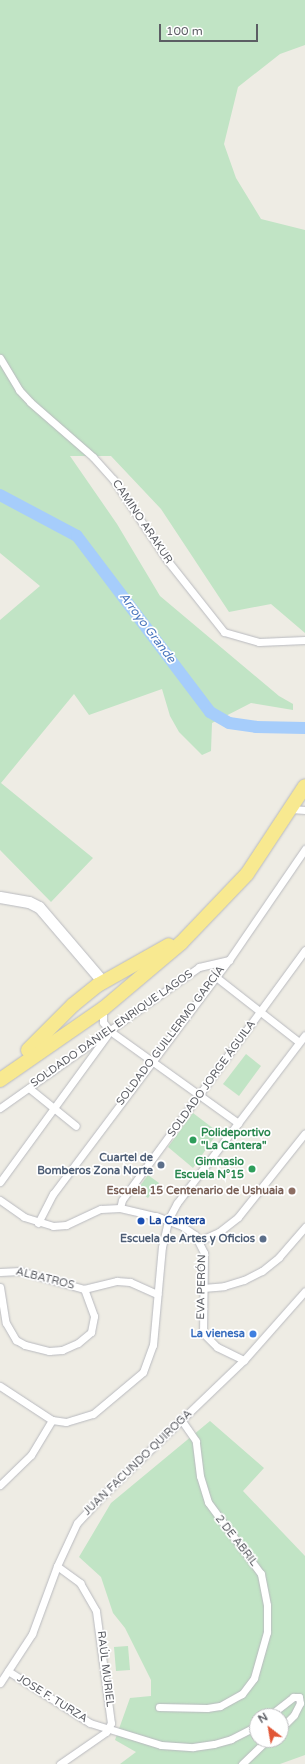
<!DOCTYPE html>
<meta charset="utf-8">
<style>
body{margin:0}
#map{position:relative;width:305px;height:1764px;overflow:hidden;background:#eeece4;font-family:"Varela Round",sans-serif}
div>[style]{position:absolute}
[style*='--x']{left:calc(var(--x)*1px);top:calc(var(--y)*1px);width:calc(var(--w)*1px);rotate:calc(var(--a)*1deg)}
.green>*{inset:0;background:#c1e4c5}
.river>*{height:12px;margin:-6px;padding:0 6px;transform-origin:6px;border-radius:6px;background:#a6cdfb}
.roads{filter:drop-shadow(0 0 1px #b9babf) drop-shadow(0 0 1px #b9babf)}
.street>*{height:7px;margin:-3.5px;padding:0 3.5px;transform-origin:3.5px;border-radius:3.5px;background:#fff}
.secondary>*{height:11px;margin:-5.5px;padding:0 5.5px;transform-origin:5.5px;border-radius:5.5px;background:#fff}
.highway>*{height:14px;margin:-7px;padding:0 7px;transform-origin:7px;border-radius:7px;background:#f8e990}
.dots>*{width:11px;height:11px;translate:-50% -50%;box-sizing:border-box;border:2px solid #fff;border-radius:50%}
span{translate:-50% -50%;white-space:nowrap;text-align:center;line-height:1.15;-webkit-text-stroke:3.5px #fff;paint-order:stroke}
.street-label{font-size:11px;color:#5c5e64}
.leisure-label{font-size:11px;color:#27864d;font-weight:700}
.left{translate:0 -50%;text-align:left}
.right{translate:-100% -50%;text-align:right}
.service-label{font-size:11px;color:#4e5e75;font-weight:700}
.education-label{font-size:11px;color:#785e54;font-weight:700}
.transit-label{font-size:11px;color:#164399;font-weight:700}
.shop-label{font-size:11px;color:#366cbe;font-weight:700}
.water-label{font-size:12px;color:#4a76be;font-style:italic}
.north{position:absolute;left:249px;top:1708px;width:40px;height:40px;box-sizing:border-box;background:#fff;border:1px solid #bebfc1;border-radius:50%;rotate:329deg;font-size:11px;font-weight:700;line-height:16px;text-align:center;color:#5c5e64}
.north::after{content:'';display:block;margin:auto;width:14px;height:18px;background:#e15636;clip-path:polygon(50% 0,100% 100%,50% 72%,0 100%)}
.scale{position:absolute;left:159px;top:24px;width:99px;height:18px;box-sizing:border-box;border:2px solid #5c5e64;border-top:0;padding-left:5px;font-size:12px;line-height:14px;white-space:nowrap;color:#5c5e64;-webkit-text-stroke:3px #fff;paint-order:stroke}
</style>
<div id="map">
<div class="green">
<i style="clip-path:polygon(0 0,305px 0,305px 45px,280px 54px,238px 87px,224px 144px,236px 178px,261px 219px,305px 230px,305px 633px,271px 604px,229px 612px,161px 509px,111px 456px,70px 456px,117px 524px,160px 596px,279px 696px,293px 704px,293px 710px,251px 703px,212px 723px,211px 751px,202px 755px,179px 732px,170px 716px,162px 689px,89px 715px,74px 694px,1px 783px,93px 858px,51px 902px,0 850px,0 620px,40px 586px,0 553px)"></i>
<i style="clip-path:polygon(246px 1054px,261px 1066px,239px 1096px,223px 1084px)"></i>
<i style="clip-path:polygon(193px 1113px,218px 1132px,193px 1168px,168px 1147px)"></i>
<i style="clip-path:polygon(148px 1175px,159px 1183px,148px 1198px,137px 1190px)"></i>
<i style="clip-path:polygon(evenodd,210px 1421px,264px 1468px,243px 1491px,305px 1556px,305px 1755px,280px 1764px,120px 1764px,136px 1752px,115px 1740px,130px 1698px,151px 1696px,151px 1680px,125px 1628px,113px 1613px,101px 1577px,79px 1557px,111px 1503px,210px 1421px,257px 1716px,281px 1716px,281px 1740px,257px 1740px,257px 1716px)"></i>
<i style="clip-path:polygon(128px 1646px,130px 1670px,116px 1671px,114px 1647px)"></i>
</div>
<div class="river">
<i style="--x:0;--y:495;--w:87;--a:28"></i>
<i style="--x:77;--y:536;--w:221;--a:52.9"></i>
<i style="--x:210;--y:712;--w:22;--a:30"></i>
<i style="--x:229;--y:723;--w:27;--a:8"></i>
<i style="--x:256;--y:727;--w:49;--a:1.2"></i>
</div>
<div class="roads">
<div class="street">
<i style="--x:0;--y:358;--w:37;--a:59"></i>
<i style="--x:19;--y:390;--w:16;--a:47"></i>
<i style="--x:30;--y:402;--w:84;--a:41.1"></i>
<i style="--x:93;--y:457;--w:30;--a:48"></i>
<i style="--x:113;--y:479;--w:97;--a:56.3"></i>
<i style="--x:167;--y:560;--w:92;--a:51.6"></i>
<i style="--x:224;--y:632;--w:36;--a:16"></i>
<i style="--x:259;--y:642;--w:46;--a:-2.5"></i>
<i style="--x:291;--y:809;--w:14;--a:4"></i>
<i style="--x:216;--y:977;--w:105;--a:38.1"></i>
<i style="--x:103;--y:1010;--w:12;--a:90"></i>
<i style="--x:103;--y:1022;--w:11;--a:52"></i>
<i style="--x:110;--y:1031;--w:158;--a:35.7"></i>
<i style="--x:29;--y:1088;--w:60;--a:39"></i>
<i style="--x:0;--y:1108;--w:244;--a:-35.3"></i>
<i style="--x:199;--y:967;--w:31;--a:-13"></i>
<i style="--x:0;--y:1182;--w:182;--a:-53.9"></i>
<i style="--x:0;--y:1200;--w:29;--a:35"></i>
<i style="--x:24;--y:1217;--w:30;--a:17"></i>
<i style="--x:53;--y:1226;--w:13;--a:-4"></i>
<i style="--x:66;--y:1225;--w:38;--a:-25"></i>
<i style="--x:101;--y:1209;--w:19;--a:-3"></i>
<i style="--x:120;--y:1208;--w:37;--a:13"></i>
<i style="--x:156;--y:1216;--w:28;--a:21"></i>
<i style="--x:182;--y:1226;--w:16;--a:35"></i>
<i style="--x:195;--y:1235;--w:20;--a:63"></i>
<i style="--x:204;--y:1253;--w:80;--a:90.7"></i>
<i style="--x:203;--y:1333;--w:20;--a:45"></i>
<i style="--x:217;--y:1347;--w:30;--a:26"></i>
<i style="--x:120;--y:1208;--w:8;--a:-76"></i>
<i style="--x:122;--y:1200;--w:310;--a:-53.8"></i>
<i style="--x:38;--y:1223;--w:33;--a:-63"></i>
<i style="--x:53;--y:1194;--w:293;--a:-53.1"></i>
<i style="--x:229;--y:960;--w:135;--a:-55.6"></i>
<i style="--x:199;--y:1241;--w:22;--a:-24"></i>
<i style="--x:219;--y:1232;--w:24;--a:-38"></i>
<i style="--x:238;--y:1217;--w:107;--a:-51.4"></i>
<i style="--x:0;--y:1272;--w:20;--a:-3"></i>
<i style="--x:20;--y:1271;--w:66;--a:15.7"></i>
<i style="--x:84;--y:1289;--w:34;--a:-14"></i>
<i style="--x:117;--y:1281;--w:13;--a:4"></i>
<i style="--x:130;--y:1282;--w:30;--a:24"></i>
<i style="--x:0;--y:1287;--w:36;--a:81"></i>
<i style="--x:6;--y:1323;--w:20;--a:60"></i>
<i style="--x:16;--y:1340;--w:10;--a:29"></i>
<i style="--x:25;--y:1345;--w:25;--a:14"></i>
<i style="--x:49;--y:1351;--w:13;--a:-4"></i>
<i style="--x:62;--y:1350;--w:17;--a:-24"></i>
<i style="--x:78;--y:1343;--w:17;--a:-40"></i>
<i style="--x:91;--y:1332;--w:16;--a:-79"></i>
<i style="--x:94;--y:1316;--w:29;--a:-110"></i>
<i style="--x:203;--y:1288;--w:21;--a:-5"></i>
<i style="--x:224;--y:1286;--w:21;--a:-17"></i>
<i style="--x:244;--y:1280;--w:20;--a:-27"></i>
<i style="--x:262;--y:1271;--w:22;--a:-39"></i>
<i style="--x:279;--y:1257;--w:40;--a:-49"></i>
<i style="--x:0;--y:1386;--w:62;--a:33.2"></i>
<i style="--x:0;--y:1485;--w:43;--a:-44.1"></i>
<i style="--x:31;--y:1455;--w:41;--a:-59"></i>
<i style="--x:52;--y:1420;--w:14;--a:8"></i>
<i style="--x:66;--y:1422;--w:28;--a:-17"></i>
<i style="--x:93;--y:1414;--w:65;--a:-40"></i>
<i style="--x:143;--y:1372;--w:29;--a:-70"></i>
<i style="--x:153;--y:1345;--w:98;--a:-84.8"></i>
<i style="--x:162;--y:1247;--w:28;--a:-77"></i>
<i style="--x:168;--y:1220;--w:19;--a:-62"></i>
<i style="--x:177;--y:1203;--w:211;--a:-52.7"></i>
<i style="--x:57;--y:1566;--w:29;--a:36"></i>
<i style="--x:80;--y:1583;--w:32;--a:60"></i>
<i style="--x:96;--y:1611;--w:113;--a:82.4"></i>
<i style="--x:111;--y:1723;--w:10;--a:119"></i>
<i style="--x:106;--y:1732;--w:56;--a:145.2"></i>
<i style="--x:8;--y:1671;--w:97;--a:32.4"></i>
<i style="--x:90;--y:1723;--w:74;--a:17.2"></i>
<i style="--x:161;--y:1745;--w:32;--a:4"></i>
<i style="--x:193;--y:1747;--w:21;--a:-8"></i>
<i style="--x:214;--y:1744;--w:18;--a:-16"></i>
<i style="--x:231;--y:1739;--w:29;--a:-27"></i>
<i style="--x:0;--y:1683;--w:59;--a:-56.9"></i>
<i style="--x:32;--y:1634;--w:72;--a:-69.8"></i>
<i style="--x:57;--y:1566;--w:47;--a:-65.1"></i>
<i style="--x:77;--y:1523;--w:38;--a:-47"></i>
<i style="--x:103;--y:1495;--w:195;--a:-43.8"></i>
<i style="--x:244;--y:1360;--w:92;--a:-48.5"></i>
<i style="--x:159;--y:1707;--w:48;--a:1.2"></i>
<i style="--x:207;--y:1708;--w:13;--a:-9"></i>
<i style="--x:220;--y:1706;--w:25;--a:-29"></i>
<i style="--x:242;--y:1694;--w:20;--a:-53"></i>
<i style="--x:254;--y:1678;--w:48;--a:-74.2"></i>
<i style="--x:267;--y:1632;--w:27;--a:-90"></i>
<i style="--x:267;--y:1605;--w:32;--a:-101"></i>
<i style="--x:261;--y:1574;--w:89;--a:-126.4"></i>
<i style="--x:208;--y:1502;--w:27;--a:-107"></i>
<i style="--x:200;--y:1476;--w:35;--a:-97"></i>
<i style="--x:196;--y:1441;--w:24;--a:-125"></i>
<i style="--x:269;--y:1716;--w:31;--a:-38"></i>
<i style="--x:293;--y:1697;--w:6;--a:0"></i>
<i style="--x:299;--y:1697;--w:6;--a:81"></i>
<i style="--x:300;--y:1703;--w:13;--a:117"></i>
<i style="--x:294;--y:1715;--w:18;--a:135"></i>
<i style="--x:242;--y:1764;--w:35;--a:-44"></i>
</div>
<div class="secondary">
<i style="--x:0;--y:897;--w:29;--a:10"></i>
<i style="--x:29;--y:902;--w:11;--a:27"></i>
<i style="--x:39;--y:907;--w:99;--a:49.5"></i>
</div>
<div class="highway">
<i style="--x:28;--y:1050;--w:64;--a:-45"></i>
<i style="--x:73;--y:1005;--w:32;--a:-39"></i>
<i style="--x:98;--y:985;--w:81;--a:-29.4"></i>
<i style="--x:0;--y:1080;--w:126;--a:-34.7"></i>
<i style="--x:104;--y:1008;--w:101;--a:-40.2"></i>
<i style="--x:181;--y:943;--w:95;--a:-46.3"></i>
<i style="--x:247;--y:874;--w:105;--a:-56.6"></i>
</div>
</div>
<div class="dots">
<i style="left:193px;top:1140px;background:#2e9e5b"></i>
<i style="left:161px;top:1165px;background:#5c6f8a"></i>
<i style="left:252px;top:1169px;background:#2e9e5b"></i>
<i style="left:292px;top:1191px;background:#8d6e63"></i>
<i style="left:141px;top:1221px;background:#1a4fb4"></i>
<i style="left:263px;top:1239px;background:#5c6f8a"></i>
<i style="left:253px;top:1334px;background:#3f7fe0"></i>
</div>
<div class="street-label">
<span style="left:142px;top:522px;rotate:56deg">CAMINO ARAKUR</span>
<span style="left:112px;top:1029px;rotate:-35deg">SOLDADO DANIEL ENRIQUE LAGOS</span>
<span style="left:171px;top:1036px;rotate:-53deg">SOLDADO GUILLERMO GARCÍA</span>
<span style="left:212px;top:1079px;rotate:-54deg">SOLDADO JORGE ÁGUILA</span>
<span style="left:45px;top:1279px;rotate:14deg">ALBATROS</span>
<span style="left:202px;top:1287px;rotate:-89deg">EVA PERÓN</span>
<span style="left:138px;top:1463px;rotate:-44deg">JUAN FACUNDO QUIROGA</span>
<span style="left:236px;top:1541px;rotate:52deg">2 DE ABRIL</span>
<span style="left:105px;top:1669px;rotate:83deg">RAÚL MURIEL</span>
<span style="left:52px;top:1699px;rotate:32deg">JOSE F. TURZA</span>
</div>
<div class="leisure-label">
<span class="left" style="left:201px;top:1140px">Polideportivo<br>"La Cantera"</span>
<span class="right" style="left:244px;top:1169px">Gimnasio<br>Escuela N°15</span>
</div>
<div class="service-label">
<span class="right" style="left:153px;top:1165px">Cuartel de<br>Bomberos Zona Norte</span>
<span class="right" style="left:255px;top:1239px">Escuela de Artes y Oficios</span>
</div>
<div class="education-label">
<span class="right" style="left:284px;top:1191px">Escuela 15 Centenario de Ushuaia</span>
</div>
<div class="transit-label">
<span class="left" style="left:149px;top:1221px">La Cantera</span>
</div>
<div class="shop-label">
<span class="right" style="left:245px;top:1334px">La vienesa</span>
</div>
<div class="water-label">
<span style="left:147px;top:628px;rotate:53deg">Arroyo Grande</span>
</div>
<div class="north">N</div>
<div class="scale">100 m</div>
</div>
